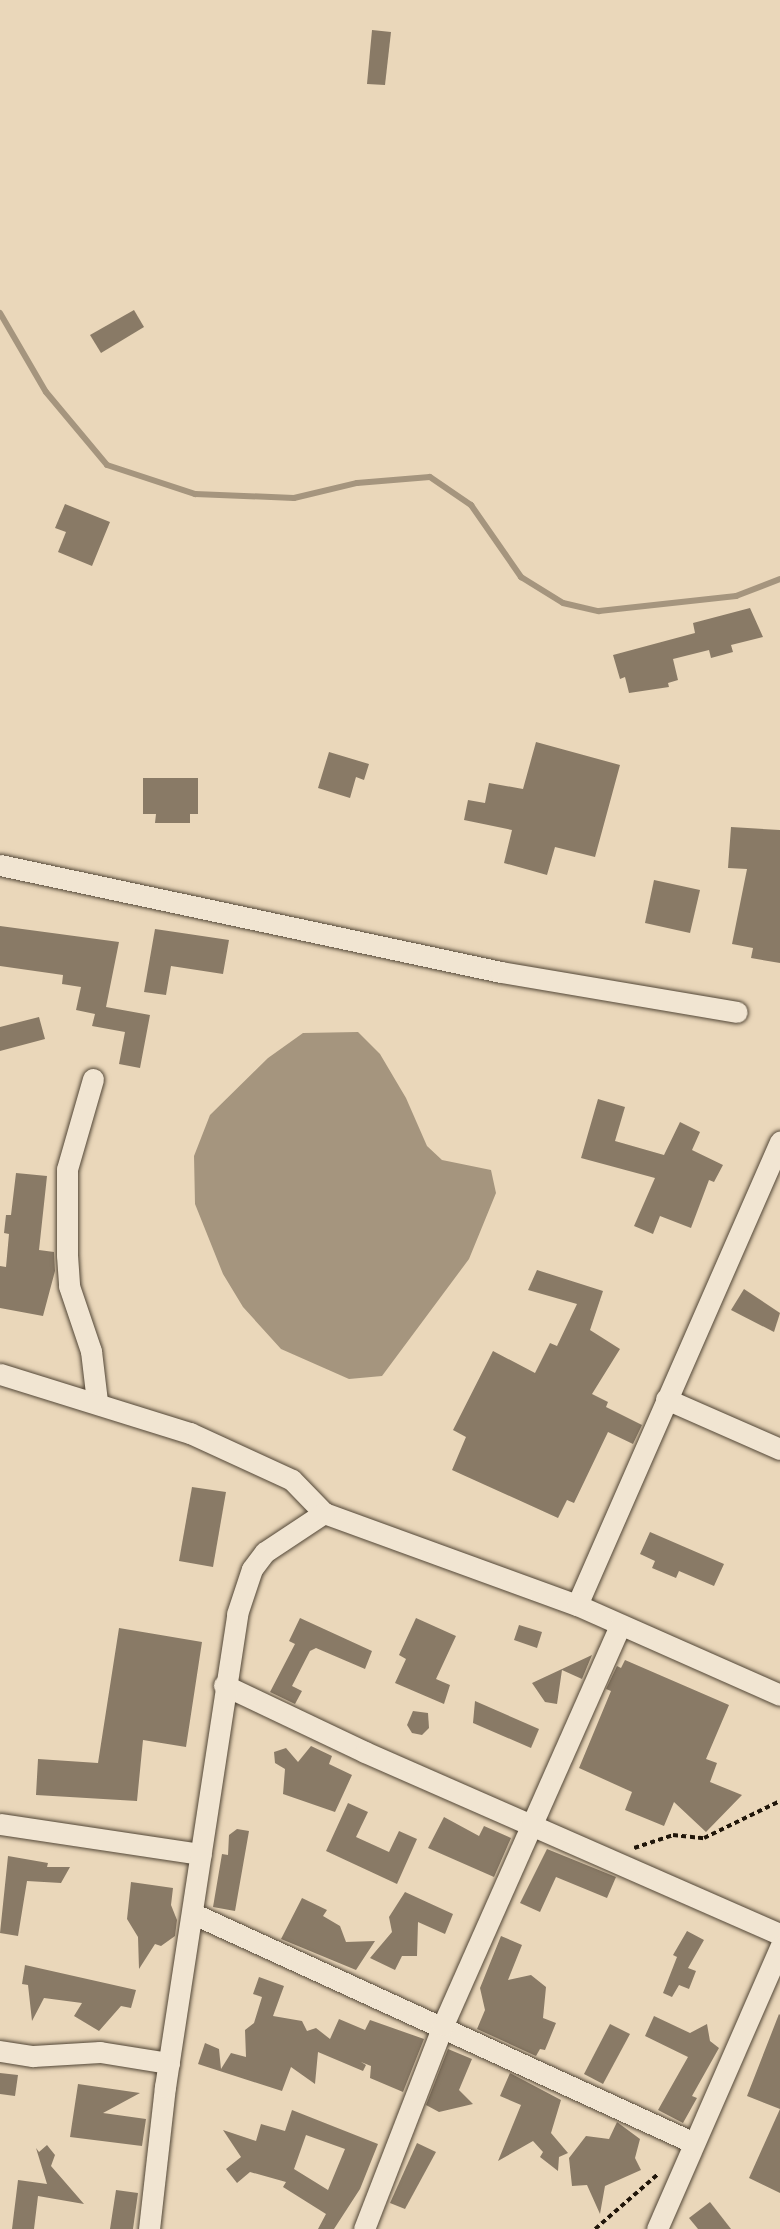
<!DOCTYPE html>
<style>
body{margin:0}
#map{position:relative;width:780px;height:2229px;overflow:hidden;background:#ead7ba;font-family:"IM FELL French Canon",serif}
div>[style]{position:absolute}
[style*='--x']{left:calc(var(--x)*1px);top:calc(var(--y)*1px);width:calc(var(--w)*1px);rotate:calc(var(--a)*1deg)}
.water>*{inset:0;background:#a5957e}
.stream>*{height:6px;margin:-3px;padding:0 3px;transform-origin:3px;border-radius:3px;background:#a5957e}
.building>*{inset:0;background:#897a66}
.path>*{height:3.5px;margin-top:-1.75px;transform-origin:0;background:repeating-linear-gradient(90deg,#20160a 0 5px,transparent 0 8.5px)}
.roads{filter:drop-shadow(0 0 2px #524636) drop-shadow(0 0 2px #524636)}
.minor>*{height:21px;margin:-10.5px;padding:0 10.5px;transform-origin:10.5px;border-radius:10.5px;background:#f1e5d2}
span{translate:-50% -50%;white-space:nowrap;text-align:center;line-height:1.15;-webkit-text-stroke:5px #f1e5d2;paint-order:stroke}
</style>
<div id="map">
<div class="water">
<i style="clip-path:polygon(358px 1032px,380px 1054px,406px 1098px,427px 1146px,442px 1160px,491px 1170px,496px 1193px,469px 1259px,382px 1376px,349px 1379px,281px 1349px,243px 1307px,223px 1274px,195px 1204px,194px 1156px,210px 1115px,268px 1058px,303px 1033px)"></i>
</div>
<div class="stream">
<i style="--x:0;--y:313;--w:91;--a:59.8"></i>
<i style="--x:46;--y:392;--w:95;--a:50.1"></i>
<i style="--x:107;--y:465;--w:93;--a:18.2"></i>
<i style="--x:195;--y:494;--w:99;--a:2.3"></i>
<i style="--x:294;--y:498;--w:65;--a:-13.4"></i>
<i style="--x:357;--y:483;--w:73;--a:-4.7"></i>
<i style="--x:430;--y:477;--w:50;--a:34.3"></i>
<i style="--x:471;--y:505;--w:88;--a:55.2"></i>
<i style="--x:521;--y:577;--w:49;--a:31.8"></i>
<i style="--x:563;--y:603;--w:37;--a:13"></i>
<i style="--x:599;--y:611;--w:138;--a:-6.2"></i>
<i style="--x:736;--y:596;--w:47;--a:-21.1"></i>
</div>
<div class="building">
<i style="clip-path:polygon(372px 30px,391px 32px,385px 85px,367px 84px)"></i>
<i style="clip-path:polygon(134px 310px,144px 327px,101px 353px,90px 335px)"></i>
<i style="clip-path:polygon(65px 504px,110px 522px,92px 566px,58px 552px,66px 532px,55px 528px)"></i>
<i style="clip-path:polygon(750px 608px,763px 637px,731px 645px,733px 652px,711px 658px,709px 650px,673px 659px,678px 680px,668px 683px,669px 687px,629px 693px,625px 677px,620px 679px,613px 655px,695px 633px,693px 623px)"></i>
<i style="clip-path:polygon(536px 742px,620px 765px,595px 857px,555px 847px,547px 875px,504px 863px,512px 830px,464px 820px,468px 800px,485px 803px,489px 783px,523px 789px)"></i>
<i style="clip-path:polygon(329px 752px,369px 764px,364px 780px,356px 777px,350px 798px,318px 788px)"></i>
<i style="clip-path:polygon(143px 778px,198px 778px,198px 814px,190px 814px,190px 823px,155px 823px,156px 814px,143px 814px)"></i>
<i style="clip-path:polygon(731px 827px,780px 830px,780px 963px,751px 958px,753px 948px,732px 944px,747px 869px,728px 868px)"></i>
<i style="clip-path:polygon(654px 880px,700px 890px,690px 933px,645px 923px)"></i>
<i style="clip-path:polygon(0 926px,119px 942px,106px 1007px,150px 1015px,140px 1068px,119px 1064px,125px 1032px,92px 1026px,95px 1014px,76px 1010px,81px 987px,62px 984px,63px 975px,0 966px)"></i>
<i style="clip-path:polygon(155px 929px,229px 940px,223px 974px,171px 966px,166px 995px,144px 992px)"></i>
<i style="clip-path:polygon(39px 1017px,45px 1039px,0 1051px,0 1027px)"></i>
<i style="clip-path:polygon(598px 1099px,625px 1107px,615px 1141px,664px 1155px,680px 1122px,700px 1132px,692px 1150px,723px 1165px,714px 1182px,709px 1180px,691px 1228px,660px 1216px,653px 1234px,634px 1226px,655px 1178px,581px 1158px)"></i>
<i style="clip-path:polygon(16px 1173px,47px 1176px,39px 1250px,54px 1252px,55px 1271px,43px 1316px,0 1308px,0 1266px,6px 1267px,9px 1234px,4px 1233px,6px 1215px,11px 1215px)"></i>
<i style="clip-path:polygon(537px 1270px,603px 1291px,590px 1330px,620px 1349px,592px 1394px,608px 1402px,606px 1407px,642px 1425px,633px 1444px,608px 1432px,574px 1503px,567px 1500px,558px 1518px,452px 1470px,466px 1437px,453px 1430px,493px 1351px,535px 1373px,550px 1343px,557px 1346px,577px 1304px,528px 1290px)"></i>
<i style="clip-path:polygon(744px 1289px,780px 1313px,774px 1332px,731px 1310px)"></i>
<i style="clip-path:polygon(192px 1487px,226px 1492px,213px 1567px,179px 1561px)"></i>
<i style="clip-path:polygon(650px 1532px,724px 1564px,714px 1586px,679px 1571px,676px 1578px,652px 1568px,655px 1561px,640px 1554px)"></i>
<i style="clip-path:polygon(300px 1618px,372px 1651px,365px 1669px,316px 1648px,310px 1651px,292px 1686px,302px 1691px,295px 1704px,270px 1692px,295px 1644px,289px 1641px)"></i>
<i style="clip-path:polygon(416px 1618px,456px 1636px,436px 1679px,450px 1685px,444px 1704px,395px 1683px,406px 1659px,399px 1655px)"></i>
<i style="clip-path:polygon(519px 1625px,542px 1632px,537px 1648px,514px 1640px)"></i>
<i style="clip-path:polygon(119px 1628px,202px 1642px,186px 1747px,143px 1740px,137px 1801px,36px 1795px,38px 1759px,98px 1763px)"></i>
<i style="clip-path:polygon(592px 1655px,582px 1679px,562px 1670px,557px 1704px,545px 1702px,532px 1683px)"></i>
<i style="clip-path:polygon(625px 1660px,729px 1705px,706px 1759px,717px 1763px,710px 1782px,742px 1795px,706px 1832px,674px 1802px,664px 1826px,625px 1810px,632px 1792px,579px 1768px,611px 1691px,606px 1689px,617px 1666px,621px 1668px)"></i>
<i style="clip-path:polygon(475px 1701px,539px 1729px,531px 1748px,473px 1723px)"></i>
<i style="clip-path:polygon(413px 1711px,428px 1713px,429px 1728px,422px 1735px,412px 1733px,407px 1725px)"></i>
<i style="clip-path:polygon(311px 1746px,332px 1756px,329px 1764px,352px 1775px,335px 1812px,283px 1794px,285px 1769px,275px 1763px,274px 1752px,286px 1748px,298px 1762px)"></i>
<i style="clip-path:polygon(348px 1803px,368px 1812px,356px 1837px,389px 1852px,399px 1831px,417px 1839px,397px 1884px,326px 1851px)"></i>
<i style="clip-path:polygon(444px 1817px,479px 1836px,484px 1826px,511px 1838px,494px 1877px,428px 1848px)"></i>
<i style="clip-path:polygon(237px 1829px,249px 1831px,235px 1911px,213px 1907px,222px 1854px,228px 1855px,229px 1835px)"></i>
<i style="clip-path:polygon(547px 1849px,616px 1877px,607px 1898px,556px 1877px,540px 1912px,520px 1903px)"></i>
<i style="clip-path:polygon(8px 1856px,48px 1863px,47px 1867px,70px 1867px,61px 1883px,27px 1881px,18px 1936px,0 1933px)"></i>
<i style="clip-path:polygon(131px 1882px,173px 1888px,171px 1905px,177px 1920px,175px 1936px,161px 1946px,155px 1944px,139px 1969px,138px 1937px,127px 1919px)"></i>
<i style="clip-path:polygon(405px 1892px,453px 1914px,445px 1934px,418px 1922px,417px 1956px,402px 1956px,395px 1970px,370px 1958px,392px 1932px,389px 1917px)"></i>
<i style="clip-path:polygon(302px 1898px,327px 1910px,323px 1916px,340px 1926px,346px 1942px,375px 1941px,356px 1970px,281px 1939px)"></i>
<i style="clip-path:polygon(687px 1931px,704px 1940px,688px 1968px,696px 1971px,689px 1989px,679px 1985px,672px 1997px,663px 1993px,677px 1957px,673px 1955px)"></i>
<i style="clip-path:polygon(501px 1936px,522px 1945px,508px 1980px,531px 1975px,546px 1987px,543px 2018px,556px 2023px,545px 2050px,540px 2049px,536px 2056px,477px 2029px,485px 2010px,480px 1988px)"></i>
<i style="clip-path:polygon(25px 1965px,136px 1990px,131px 2008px,121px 2006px,99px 2031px,74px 2016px,82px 2003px,44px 1998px,32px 2021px,28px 1985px,22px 1984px)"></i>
<i style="clip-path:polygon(259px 1977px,284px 1986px,273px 2016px,302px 2021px,307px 2031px,316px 2028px,330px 2039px,339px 2019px,365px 2030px,370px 2020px,424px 2039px,403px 2092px,370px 2078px,371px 2066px,361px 2062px,366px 2065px,363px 2071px,318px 2052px,315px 2084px,291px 2067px,282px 2091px,198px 2064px,205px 2043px,219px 2049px,221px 2069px,231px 2053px,246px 2057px,245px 2030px,254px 2023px,262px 1997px,253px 1994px)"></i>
<i style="clip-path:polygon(779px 2014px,780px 2015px,780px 2193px,749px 2178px,780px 2109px,747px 2096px)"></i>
<i style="clip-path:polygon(654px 2016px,690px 2033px,707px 2024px,710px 2041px,719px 2048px,692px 2096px,697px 2098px,683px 2123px,658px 2110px,688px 2057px,645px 2036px)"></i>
<i style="clip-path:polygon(610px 2024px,630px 2034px,603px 2084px,584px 2074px)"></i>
<i style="clip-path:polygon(448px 2049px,472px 2059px,459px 2090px,473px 2104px,439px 2112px,426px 2105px)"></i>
<i style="clip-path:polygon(0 2073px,18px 2075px,15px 2096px,0 2094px)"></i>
<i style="clip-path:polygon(510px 2073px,561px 2100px,551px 2133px,568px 2153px,559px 2157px,558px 2171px,540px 2157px,543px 2152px,533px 2141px,498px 2161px,521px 2105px,500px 2096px)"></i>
<i style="clip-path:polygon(78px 2084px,140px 2093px,103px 2113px,146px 2119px,142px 2146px,70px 2137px)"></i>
<i style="clip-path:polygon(evenodd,292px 2110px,378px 2144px,360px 2189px,334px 2229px,318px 2229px,326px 2214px,283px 2187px,286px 2182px,250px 2172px,237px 2183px,226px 2169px,241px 2157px,223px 2130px,256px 2141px,261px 2124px,285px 2131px,292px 2110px,306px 2135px,345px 2149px,328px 2190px,294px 2169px,306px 2135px)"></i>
<i style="clip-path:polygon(617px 2122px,640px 2139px,635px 2158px,641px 2170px,605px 2186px,600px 2214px,587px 2185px,572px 2186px,569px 2158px,586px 2136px,609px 2139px)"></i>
<i style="clip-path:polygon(417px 2143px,436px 2152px,405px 2209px,390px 2203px)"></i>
<i style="clip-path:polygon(47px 2145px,55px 2155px,51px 2166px,84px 2204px,38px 2196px,34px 2229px,12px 2229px,18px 2180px,47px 2184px,36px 2148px,39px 2152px)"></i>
<i style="clip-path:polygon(116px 2190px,138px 2193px,133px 2229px,110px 2229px)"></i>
<i style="clip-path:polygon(710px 2202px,731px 2229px,698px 2229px,689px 2218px)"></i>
</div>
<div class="path">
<i style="--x:634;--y:1848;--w:41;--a:-18.4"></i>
<i style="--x:673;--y:1835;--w:31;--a:6"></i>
<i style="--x:704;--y:1838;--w:85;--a:-26"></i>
<i style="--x:595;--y:2229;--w:82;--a:-41.1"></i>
</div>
<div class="roads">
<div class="minor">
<i style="--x:0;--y:865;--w:512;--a:12.06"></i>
<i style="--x:501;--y:972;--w:239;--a:9.6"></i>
<i style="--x:93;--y:1079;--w:94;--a:106.1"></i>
<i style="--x:67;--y:1169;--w:86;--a:90"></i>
<i style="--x:67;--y:1255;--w:31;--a:86"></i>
<i style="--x:69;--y:1286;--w:69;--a:71.3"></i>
<i style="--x:91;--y:1351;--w:50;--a:83.2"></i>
<i style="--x:0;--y:1374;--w:199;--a:17.3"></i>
<i style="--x:190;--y:1433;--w:112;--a:24.7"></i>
<i style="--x:292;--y:1480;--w:46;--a:45.9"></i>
<i style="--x:324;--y:1513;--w:269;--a:20"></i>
<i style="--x:577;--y:1605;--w:222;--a:23.9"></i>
<i style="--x:666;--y:1399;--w:124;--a:23.7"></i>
<i style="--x:577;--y:1605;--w:506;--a:-66.33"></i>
<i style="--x:224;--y:1685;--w:156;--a:25.4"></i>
<i style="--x:365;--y:1752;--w:453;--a:23.7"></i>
<i style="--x:0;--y:1824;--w:203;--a:8.5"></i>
<i style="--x:194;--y:1914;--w:550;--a:24.61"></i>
<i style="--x:0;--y:2051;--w:33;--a:9"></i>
<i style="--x:33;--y:2056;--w:67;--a:-3.4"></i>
<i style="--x:100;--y:2052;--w:70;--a:9.1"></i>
<i style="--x:149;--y:2229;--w:143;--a:-83.6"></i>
<i style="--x:165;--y:2087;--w:478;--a:-81.3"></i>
<i style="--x:237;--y:1614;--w:47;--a:-71.6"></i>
<i style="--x:252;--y:1569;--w:21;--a:-53"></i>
<i style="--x:265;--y:1552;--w:71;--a:-33.5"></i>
<i style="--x:364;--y:2229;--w:219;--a:-68.8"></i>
<i style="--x:443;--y:2025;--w:436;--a:-66.1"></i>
<i style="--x:657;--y:2229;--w:308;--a:-66.4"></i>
</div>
</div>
</div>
